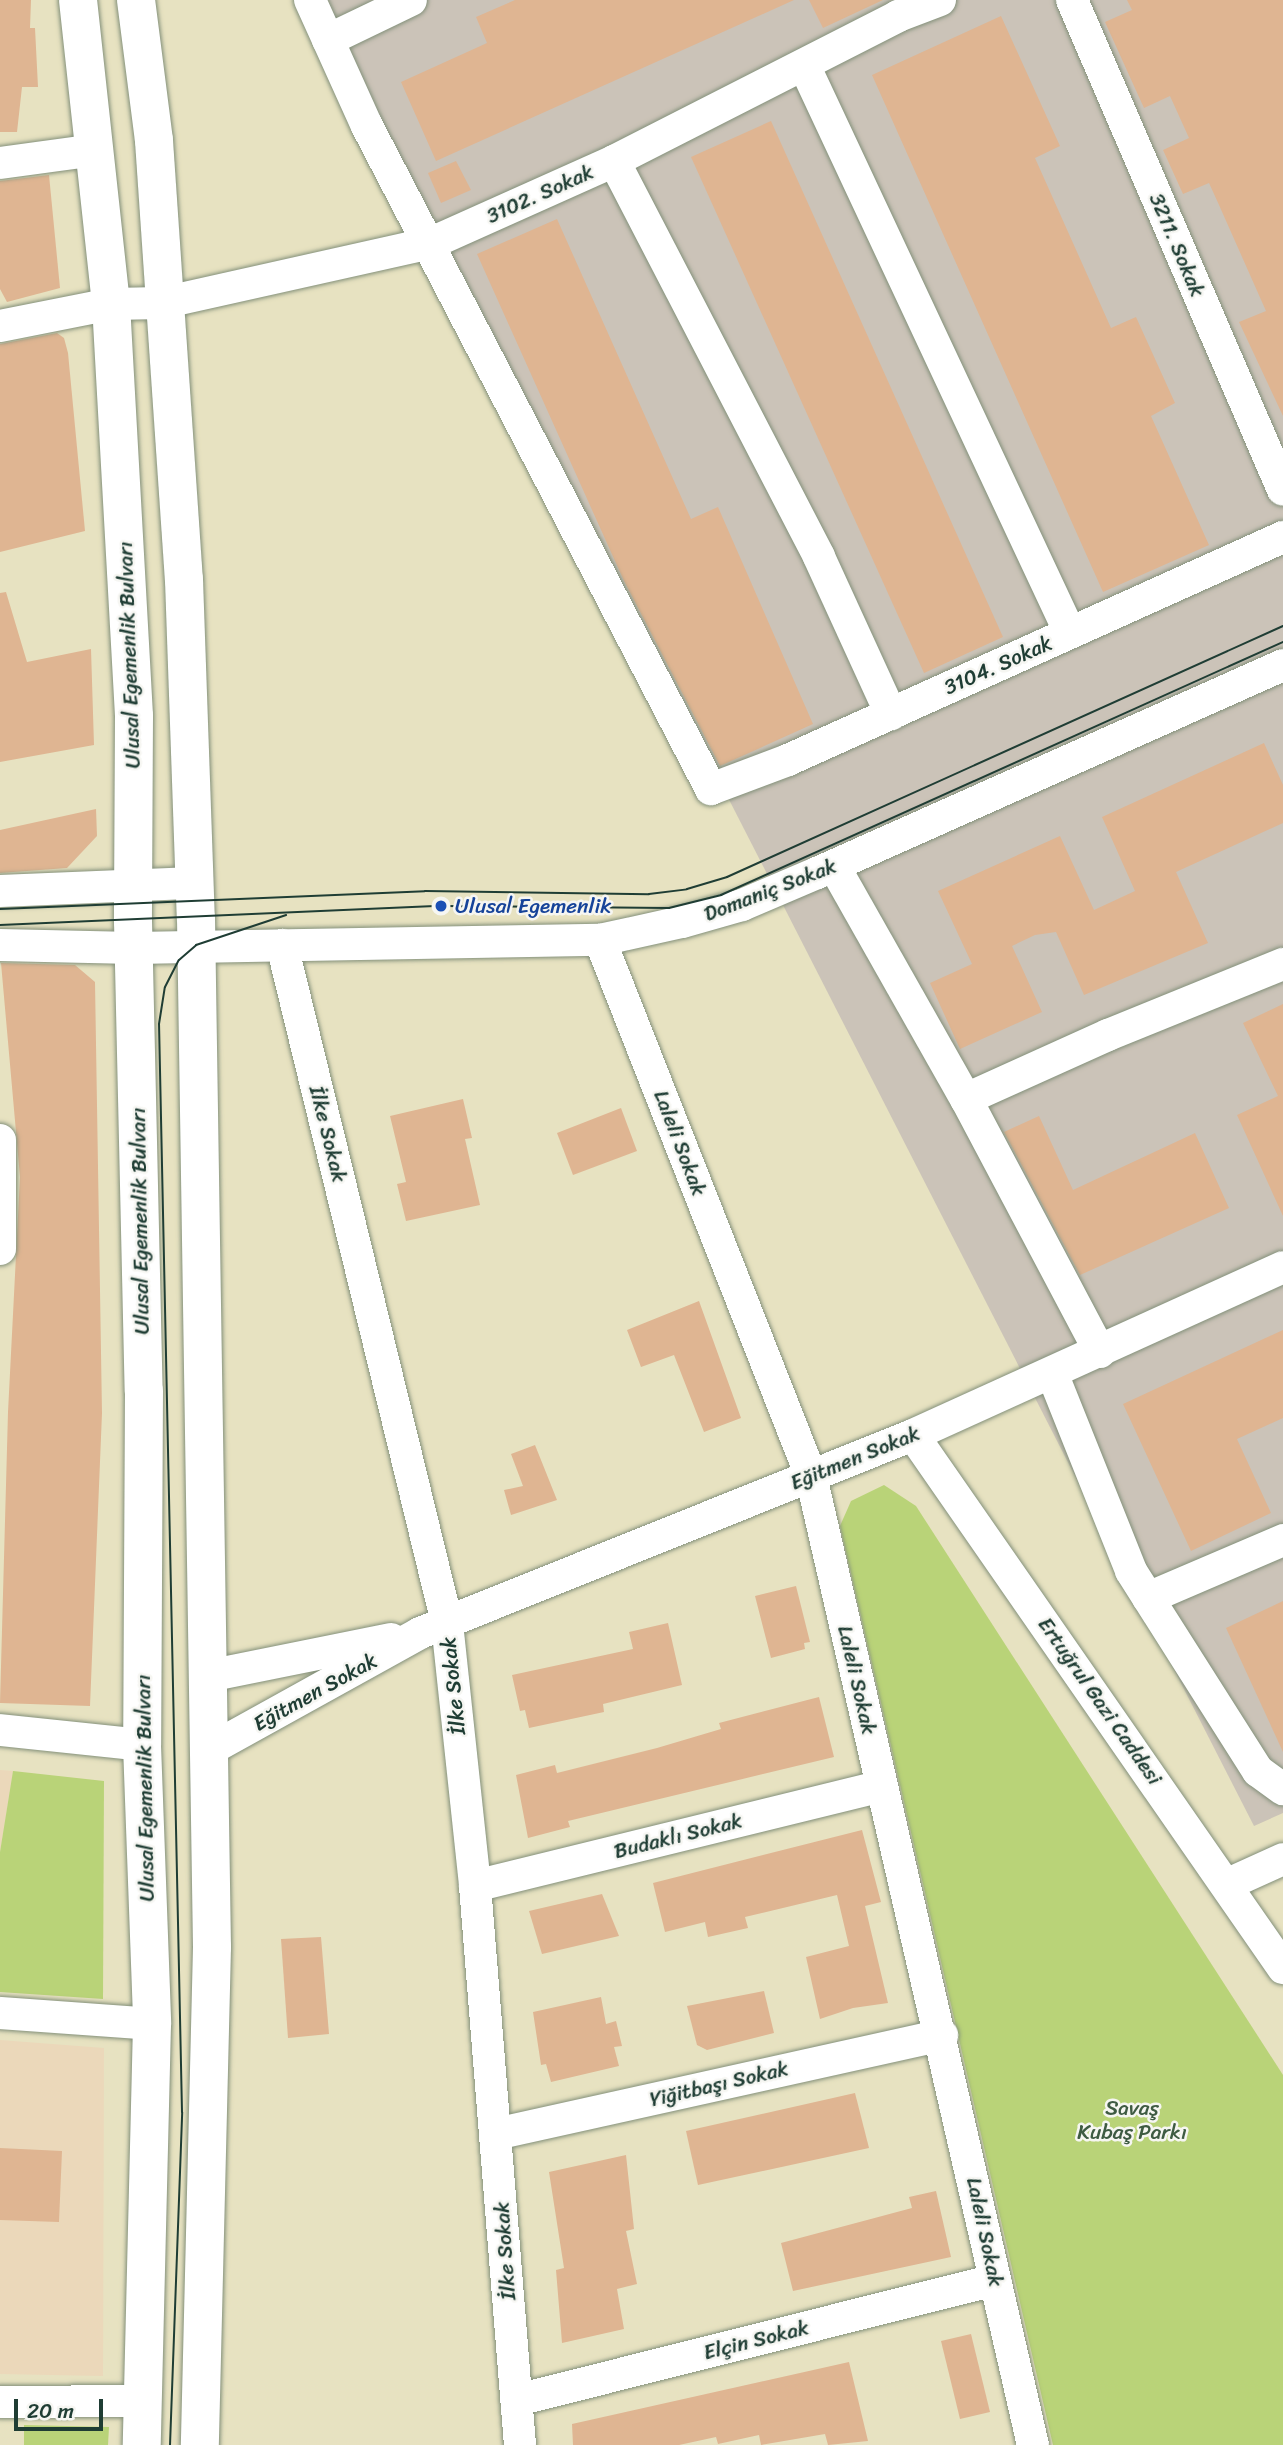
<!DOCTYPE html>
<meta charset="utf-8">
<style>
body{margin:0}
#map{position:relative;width:1283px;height:2445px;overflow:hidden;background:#e7e2c1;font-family:Sriracha,sans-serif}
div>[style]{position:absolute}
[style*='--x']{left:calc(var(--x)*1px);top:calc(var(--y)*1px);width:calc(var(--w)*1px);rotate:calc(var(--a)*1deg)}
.built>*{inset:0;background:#ebd8ba}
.industrial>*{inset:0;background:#cbc3b8}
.green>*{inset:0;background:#b9d378}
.building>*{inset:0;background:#dfb592}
.roads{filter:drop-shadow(0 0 2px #83907a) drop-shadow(0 0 2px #83907a)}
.minor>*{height:32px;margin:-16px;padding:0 16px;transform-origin:16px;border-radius:16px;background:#fff}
.major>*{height:38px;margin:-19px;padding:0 19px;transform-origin:19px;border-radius:19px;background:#fff}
.tram>*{height:2px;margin:-1px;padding:0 1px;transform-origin:1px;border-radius:1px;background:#1f3d34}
.dots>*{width:19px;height:19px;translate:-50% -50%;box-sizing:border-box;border:4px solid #f6f6f2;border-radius:50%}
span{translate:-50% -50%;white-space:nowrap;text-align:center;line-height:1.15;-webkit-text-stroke:5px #f6f6f2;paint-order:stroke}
.street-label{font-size:21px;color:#1f3d34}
.transit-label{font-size:21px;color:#164399}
.left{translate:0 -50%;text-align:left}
.park-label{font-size:21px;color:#3e5b42}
.scale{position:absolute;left:14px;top:2399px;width:89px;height:32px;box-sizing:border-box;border:4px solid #1f3d34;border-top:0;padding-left:9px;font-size:21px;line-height:24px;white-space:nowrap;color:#1f3d34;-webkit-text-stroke:5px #f6f6f2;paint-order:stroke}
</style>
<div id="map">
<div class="built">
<i style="clip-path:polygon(0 1770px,13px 1771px,0 1852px)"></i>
<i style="clip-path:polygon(0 2040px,104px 2048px,103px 2376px,0 2374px)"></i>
</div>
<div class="industrial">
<i style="clip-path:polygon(320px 0,1283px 0,1283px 1813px,1254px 1826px)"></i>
</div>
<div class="green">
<i style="clip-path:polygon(884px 1485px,916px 1506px,1283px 2075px,1283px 2445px,1053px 2445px,840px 1526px,851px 1501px)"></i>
<i style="clip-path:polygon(13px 1771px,104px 1781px,103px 1999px,0 1992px,0 1852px)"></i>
<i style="clip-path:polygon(24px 2425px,109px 2427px,108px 2445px,24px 2445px)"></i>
</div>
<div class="building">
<i style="clip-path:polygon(0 0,31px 0,30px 28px,35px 28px,38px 87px,22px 87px,17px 132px,0 132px)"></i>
<i style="clip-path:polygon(515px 0,794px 0,436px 161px,401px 82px,487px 43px,476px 17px)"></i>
<i style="clip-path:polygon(809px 0,883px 0,823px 28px)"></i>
<i style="clip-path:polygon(1127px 0,1283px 0,1283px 416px,1239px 322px,1266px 311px,1219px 205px,1209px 183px,1183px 194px,1163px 150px,1189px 138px,1170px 96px,1144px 108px,1105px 22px,1132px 10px)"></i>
<i style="clip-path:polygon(1001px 16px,1060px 146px,1035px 158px,1111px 328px,1136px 317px,1175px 403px,1151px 416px,1209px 545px,1103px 592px,872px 75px)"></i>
<i style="clip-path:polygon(771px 121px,1003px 637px,924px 673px,691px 157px)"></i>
<i style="clip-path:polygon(456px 161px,471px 190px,441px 203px,428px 173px)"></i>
<i style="clip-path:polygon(49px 175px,60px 288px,7px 302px,0 289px,0 181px)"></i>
<i style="clip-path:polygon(557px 219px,691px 519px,718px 507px,813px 724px,720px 766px,624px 581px,477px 254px)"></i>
<i style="clip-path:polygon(57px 333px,64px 338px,68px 353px,85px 531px,0 552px,0 344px)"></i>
<i style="clip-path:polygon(6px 592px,27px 662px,91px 649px,94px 745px,0 762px,0 593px)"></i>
<i style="clip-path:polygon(1264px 743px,1283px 785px,1283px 823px,1176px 872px,1208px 943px,1084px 995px,1056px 932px,1035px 935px,1012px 946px,1042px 1012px,960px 1049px,930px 983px,972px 964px,938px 891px,1060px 836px,1094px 910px,1135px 891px,1102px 817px)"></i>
<i style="clip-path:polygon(96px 809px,97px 836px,67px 868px,0 873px,0 830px)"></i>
<i style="clip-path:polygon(1px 963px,75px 965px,95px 982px,102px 1413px,90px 1706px,0 1703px,8px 1412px,20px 1177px)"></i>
<i style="clip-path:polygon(1283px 1004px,1283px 1216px,1237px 1115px,1278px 1096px,1243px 1023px)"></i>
<i style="clip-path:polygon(463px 1099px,472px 1138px,465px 1139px,480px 1205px,406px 1221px,397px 1184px,406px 1182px,390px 1116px)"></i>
<i style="clip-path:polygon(621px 1108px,637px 1151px,573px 1175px,557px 1133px)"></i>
<i style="clip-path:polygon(1039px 1116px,1073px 1190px,1195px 1133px,1229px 1208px,1080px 1275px,1004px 1132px)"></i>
<i style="clip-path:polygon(699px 1301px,741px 1418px,704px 1432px,674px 1355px,641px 1367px,627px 1330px)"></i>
<i style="clip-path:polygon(1283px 1330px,1283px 1418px,1237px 1439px,1271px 1513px,1191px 1551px,1123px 1404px)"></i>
<i style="clip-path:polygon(535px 1445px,557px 1500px,511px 1515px,504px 1490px,523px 1486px,511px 1454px)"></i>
<i style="clip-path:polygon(796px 1586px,810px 1642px,804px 1643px,805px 1649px,771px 1658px,755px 1596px)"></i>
<i style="clip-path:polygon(1283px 1601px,1283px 1752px,1226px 1628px)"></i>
<i style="clip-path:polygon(668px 1623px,682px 1685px,603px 1704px,604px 1712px,529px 1728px,525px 1710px,520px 1711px,512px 1675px,633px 1649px,629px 1632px)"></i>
<i style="clip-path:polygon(819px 1697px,834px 1757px,568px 1821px,570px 1827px,528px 1838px,516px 1775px,555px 1765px,557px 1773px,657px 1748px,721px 1729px,719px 1723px)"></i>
<i style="clip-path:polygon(862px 1830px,881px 1902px,865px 1906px,888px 2003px,853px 2008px,820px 2019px,806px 1957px,849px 1946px,837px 1895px,745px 1917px,748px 1928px,708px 1937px,705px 1922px,665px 1932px,653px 1883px)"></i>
<i style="clip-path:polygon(602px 1894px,619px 1936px,542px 1954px,529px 1911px)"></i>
<i style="clip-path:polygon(321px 1937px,329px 2034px,288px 2038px,281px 1939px)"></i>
<i style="clip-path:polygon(764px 1991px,774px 2033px,707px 2050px,697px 2045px,687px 2006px)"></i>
<i style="clip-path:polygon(601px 1997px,606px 2024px,616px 2021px,622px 2046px,614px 2047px,619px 2066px,551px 2082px,546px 2064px,541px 2065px,533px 2012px)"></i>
<i style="clip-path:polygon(855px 2093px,869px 2148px,698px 2185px,686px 2131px)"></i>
<i style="clip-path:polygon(0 2148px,62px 2151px,59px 2222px,0 2220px)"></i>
<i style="clip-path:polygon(626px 2155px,634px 2229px,626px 2231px,637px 2284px,617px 2289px,624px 2329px,562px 2343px,556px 2270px,564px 2268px,549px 2172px)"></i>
<i style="clip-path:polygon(936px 2191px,951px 2257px,793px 2291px,781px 2243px,912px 2208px,909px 2197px)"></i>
<i style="clip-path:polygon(971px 2334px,990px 2412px,960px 2419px,941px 2341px)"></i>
<i style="clip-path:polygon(849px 2362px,868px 2441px,828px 2445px,825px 2434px,761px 2445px,759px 2435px,718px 2444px,716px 2437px,679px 2445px,573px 2445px,572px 2424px)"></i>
</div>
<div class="roads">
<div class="minor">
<i style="--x:310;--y:0;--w:138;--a:65.7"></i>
<i style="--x:367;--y:126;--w:747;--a:62.58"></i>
<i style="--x:711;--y:789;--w:82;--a:-20.6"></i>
<i style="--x:788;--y:760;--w:543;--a:-24.25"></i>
<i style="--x:1072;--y:0;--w:533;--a:66.7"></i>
<i style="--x:328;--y:40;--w:92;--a:-25.7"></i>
<i style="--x:804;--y:65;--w:627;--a:64.91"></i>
<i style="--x:614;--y:161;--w:446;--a:62.6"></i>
<i style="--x:819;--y:557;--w:173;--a:65.4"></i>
<i style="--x:0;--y:163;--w:96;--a:-7.8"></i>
<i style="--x:0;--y:326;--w:113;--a:-11.2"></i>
<i style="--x:111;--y:304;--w:51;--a:-1.1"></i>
<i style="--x:162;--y:303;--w:276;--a:-12.6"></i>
<i style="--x:431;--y:243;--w:201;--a:-24.1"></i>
<i style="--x:614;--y:161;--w:319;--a:-27"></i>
<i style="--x:898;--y:16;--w:45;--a:-20.9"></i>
<i style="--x:834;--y:866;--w:268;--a:60.5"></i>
<i style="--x:0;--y:891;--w:194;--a:-2.4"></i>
<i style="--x:600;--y:940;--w:576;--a:68.51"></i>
<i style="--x:811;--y:1476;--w:994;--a:77.1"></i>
<i style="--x:0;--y:945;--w:134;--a:1.3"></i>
<i style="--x:134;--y:948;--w:466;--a:-1"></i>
<i style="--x:600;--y:940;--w:84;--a:-12.4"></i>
<i style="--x:682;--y:922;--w:62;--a:-15.8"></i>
<i style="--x:742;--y:905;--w:82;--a:-23.1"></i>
<i style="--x:817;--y:873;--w:510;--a:-24.05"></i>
<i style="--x:282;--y:945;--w:698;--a:76.32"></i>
<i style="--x:447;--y:1623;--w:264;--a:83.9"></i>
<i style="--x:475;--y:1886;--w:561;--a:85.4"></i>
<i style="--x:0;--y:1140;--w:109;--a:90"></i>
<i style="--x:1100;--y:1352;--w:286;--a:-117.9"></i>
<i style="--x:966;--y:1099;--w:156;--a:-24.3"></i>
<i style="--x:1108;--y:1035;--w:189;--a:-22.1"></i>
<i style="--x:1052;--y:1373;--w:213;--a:68.2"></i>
<i style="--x:1131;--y:1571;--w:237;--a:57.6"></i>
<i style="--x:1258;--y:1771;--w:31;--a:36"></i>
<i style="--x:913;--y:1435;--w:649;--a:55.23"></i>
<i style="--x:1148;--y:1598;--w:147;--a:-23.2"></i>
<i style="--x:208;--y:1676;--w:187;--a:-11.4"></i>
<i style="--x:0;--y:1730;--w:143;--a:6"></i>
<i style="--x:209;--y:1750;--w:241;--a:-29"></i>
<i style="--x:420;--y:1633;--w:531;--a:-21.88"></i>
<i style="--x:913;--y:1435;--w:406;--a:-24.4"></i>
<i style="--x:1228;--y:1884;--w:60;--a:-24.4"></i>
<i style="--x:475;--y:1886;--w:418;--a:-13.8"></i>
<i style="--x:0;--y:2013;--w:152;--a:4.1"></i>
<i style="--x:496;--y:2134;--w:457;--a:-12.5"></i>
<i style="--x:517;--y:2400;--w:493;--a:-14.1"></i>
<i style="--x:0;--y:2402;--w:144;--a:-0.4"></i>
</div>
<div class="major">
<i style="--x:78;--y:0;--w:306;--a:83.8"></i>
<i style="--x:111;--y:304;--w:413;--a:86.8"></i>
<i style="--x:134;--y:716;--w:205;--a:90.3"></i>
<i style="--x:133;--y:921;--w:470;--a:88.7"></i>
<i style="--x:144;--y:1391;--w:354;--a:90.3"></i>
<i style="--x:142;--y:1745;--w:279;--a:87.9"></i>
<i style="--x:152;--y:2024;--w:421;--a:91.4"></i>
<i style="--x:136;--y:0;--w:142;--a:82.7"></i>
<i style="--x:154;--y:141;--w:440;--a:86.1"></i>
<i style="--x:184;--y:580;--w:338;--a:88"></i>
<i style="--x:196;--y:918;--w:1029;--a:89.11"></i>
<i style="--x:212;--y:1947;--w:498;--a:91.4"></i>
</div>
</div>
<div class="tram">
<i style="--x:0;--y:909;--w:425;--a:-2.4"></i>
<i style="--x:425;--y:891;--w:224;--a:0.8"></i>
<i style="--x:649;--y:894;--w:38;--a:-7"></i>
<i style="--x:687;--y:889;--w:42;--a:-16.7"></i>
<i style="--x:727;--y:877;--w:610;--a:-24.3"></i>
<i style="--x:0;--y:925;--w:441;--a:-2.5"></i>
<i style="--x:441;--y:906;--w:228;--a:0.5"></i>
<i style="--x:669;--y:908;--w:54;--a:-14"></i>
<i style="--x:721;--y:895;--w:616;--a:-24.24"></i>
<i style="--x:170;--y:2445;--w:333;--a:-87.9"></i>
<i style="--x:182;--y:2112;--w:1088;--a:-91.21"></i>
<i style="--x:159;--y:1024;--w:37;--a:-81"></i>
<i style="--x:165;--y:987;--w:30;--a:-63"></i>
<i style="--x:179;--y:960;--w:23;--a:-41"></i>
<i style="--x:196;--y:945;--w:95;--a:-18.4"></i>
</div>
<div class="dots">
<i style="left:441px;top:906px;background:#1a4fb4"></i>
</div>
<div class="street-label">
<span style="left:540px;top:194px;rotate:-24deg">3102. Sokak</span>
<span style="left:1177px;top:245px;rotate:67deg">3211. Sokak</span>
<span style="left:129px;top:655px;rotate:-92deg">Ulusal Egemenlik Bulvarı</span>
<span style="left:998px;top:665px;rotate:-24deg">3104. Sokak</span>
<span style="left:770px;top:890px;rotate:-21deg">Domaniç Sokak</span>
<span style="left:328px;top:1134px;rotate:76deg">İlke Sokak</span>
<span style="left:680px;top:1143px;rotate:69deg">Laleli Sokak</span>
<span style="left:140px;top:1221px;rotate:-91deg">Ulusal Egemenlik Bulvarı</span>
<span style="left:855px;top:1458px;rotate:-22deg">Eğitmen Sokak</span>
<span style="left:857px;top:1680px;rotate:77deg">Laleli Sokak</span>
<span style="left:453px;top:1686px;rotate:-96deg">İlke Sokak</span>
<span style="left:315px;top:1692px;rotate:-29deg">Eğitmen Sokak</span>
<span style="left:1100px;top:1701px;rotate:55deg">Ertuğrul Gazi Caddesi</span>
<span style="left:145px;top:1788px;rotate:-91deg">Ulusal Egemenlik Bulvarı</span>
<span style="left:678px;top:1836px;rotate:-14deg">Budaklı Sokak</span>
<span style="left:719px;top:2084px;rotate:-13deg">Yiğitbaşı Sokak</span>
<span style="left:985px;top:2232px;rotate:78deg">Laleli Sokak</span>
<span style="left:505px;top:2251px;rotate:-94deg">İlke Sokak</span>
<span style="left:756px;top:2340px;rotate:-14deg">Elçin Sokak</span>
</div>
<div class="transit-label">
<span class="left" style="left:455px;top:906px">Ulusal Egemenlik</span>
</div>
<div class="park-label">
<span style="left:1132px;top:2120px">Savaş<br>Kubaş Parkı</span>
</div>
<div class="scale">20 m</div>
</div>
